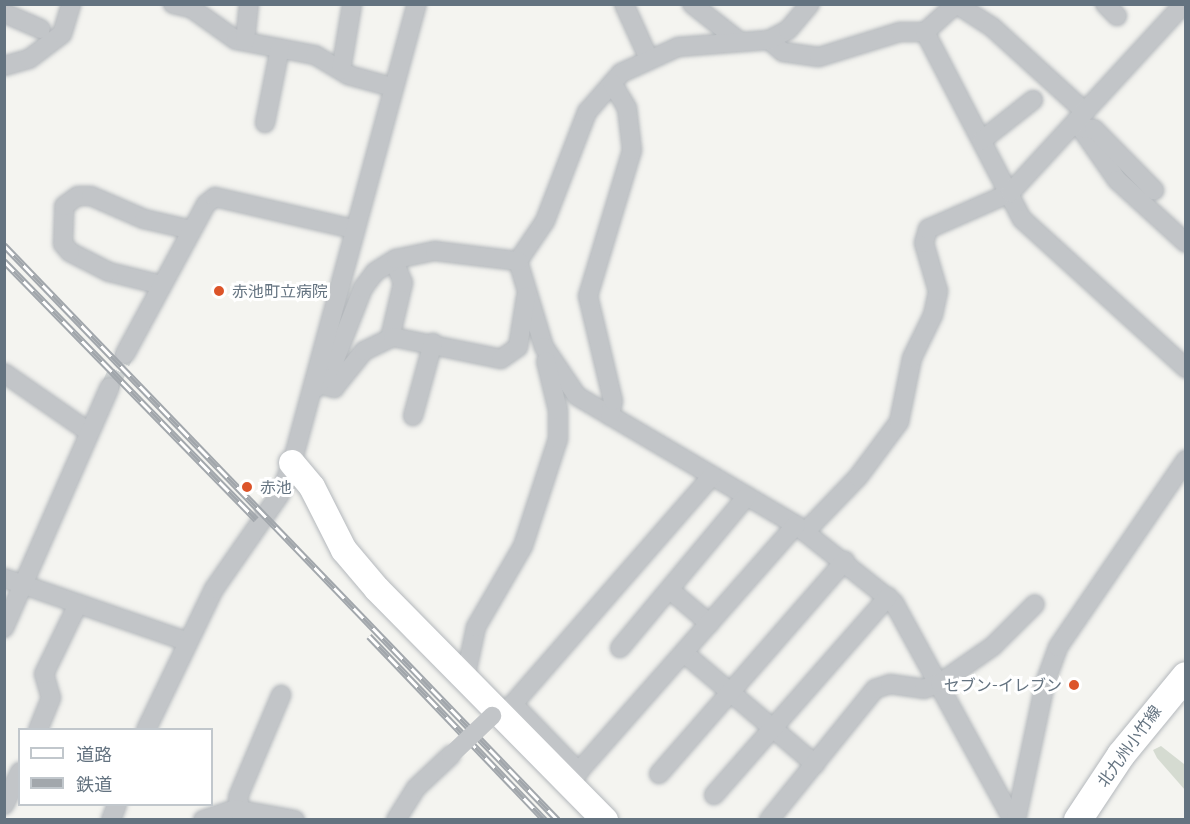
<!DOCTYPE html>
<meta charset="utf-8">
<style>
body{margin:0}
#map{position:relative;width:1190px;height:824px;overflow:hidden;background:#f4f4f0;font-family:Quicksand,"Noto Sans JP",sans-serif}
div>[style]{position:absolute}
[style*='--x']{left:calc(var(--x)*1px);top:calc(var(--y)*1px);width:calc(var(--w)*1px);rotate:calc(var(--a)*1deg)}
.green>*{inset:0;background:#d5dbd1}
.street-tunnel>*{height:18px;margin-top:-9px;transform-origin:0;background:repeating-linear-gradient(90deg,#d0d4d4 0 18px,transparent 0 27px)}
.roads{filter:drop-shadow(0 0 2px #b4b8bc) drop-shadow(0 0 2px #b4b8bc)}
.street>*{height:18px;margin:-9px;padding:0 9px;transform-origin:9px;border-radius:9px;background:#c2c5c8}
.secondary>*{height:26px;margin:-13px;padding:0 13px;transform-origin:13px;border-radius:13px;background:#fff}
.primary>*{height:28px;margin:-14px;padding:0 14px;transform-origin:14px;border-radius:14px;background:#fff}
.rail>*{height:7px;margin-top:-3.5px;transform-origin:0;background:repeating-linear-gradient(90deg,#fff 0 14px,#a2a7ac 0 28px);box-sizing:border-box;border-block:2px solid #a2a7ac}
.street-bridge>*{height:18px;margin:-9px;padding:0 9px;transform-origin:9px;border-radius:9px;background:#c2c5c8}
.dots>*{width:16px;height:16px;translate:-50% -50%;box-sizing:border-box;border:3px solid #fff;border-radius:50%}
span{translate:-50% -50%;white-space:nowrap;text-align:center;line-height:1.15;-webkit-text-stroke:6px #fff;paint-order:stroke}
.poi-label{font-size:16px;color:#647380}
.left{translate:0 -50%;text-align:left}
.right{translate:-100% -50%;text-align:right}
.street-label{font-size:16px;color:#647380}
.frame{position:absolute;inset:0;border:6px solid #647380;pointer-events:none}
.legend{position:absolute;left:18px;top:728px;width:195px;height:78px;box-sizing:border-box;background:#fff;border:2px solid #c1c7cc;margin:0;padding:8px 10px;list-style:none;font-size:18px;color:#647380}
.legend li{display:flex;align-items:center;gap:12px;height:30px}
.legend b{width:30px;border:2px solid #c1c7cc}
</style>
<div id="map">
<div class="green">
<i style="clip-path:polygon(1161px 746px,1184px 764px,1185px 790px,1157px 758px,1153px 750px)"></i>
</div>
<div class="street-tunnel">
<i style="--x:110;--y:387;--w:36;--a:-66"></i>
</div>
<div class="roads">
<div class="street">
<i style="--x:173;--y:4;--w:18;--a:13"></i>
<i style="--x:191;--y:8;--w:55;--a:35.4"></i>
<i style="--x:236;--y:40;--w:80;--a:10.8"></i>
<i style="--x:315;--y:55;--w:39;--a:31"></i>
<i style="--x:348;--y:75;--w:46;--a:15.3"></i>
<i style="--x:624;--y:4;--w:60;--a:65.6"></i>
<i style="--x:692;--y:4;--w:60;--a:38.2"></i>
<i style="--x:956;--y:4;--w:43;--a:32.6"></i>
<i style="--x:992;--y:27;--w:126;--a:42.4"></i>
<i style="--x:1105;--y:4;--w:17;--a:45"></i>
<i style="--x:4;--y:13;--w:40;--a:23.4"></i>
<i style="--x:925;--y:32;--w:211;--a:62.6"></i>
<i style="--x:1022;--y:219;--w:222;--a:42.3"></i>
<i style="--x:769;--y:40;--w:18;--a:41"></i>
<i style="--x:783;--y:52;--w:36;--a:8"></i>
<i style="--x:819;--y:57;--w:85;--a:-17.2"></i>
<i style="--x:900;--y:32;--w:25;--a:0"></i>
<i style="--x:925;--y:32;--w:42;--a:-42.1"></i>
<i style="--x:245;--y:41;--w:37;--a:-84"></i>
<i style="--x:4;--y:66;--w:26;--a:-16"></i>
<i style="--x:29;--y:59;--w:41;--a:-37.1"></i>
<i style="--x:62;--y:34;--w:31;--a:-73"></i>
<i style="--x:341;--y:70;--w:67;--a:-80.5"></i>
<i style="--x:1076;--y:121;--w:72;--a:55.2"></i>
<i style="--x:1117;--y:180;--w:93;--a:42.4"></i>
<i style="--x:265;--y:123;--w:76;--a:-78.7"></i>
<i style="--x:1083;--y:128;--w:11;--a:5"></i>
<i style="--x:1094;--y:129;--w:86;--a:45.5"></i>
<i style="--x:982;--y:140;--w:65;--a:-38.1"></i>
<i style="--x:518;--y:261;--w:90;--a:73.2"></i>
<i style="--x:544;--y:347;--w:59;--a:56"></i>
<i style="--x:577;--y:396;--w:254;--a:30.5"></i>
<i style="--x:796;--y:525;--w:125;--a:38.5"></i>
<i style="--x:894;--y:603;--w:247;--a:61.3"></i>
<i style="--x:518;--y:261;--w:48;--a:-56"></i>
<i style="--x:545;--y:221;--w:117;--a:-68.9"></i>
<i style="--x:587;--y:112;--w:52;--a:-48.9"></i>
<i style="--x:621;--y:73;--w:63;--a:-24.5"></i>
<i style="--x:678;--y:47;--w:91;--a:-4.4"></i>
<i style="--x:769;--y:40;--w:21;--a:-28"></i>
<i style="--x:788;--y:30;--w:34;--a:-50"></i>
<i style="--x:162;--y:285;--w:55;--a:-166.2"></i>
<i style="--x:109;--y:272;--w:44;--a:-152.9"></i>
<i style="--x:70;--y:252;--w:11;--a:-131"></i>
<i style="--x:63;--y:244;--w:38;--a:-88"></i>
<i style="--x:64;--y:206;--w:17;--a:-36"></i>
<i style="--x:78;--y:196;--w:13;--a:0"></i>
<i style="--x:91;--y:196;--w:58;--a:23.5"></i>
<i style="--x:144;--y:219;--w:49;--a:12.9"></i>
<i style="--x:390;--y:338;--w:57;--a:-76.7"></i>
<i style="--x:403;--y:283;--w:24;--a:-112"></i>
<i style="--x:125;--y:354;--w:170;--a:-61.6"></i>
<i style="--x:206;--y:204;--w:11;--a:-38"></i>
<i style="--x:215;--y:197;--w:143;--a:13"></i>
<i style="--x:4;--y:373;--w:103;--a:34.8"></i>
<i style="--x:319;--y:384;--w:16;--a:15"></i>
<i style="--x:334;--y:388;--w:48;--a:-51"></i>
<i style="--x:364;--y:351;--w:32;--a:-26"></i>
<i style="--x:393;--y:337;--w:110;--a:11.5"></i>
<i style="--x:501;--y:359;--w:21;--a:-35"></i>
<i style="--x:518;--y:347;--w:51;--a:-80.9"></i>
<i style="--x:316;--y:388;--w:32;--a:-55"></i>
<i style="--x:334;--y:362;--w:79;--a:-68.6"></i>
<i style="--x:363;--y:288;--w:20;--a:-53"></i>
<i style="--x:375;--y:272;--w:25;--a:-32"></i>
<i style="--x:396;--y:259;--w:40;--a:-12"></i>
<i style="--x:435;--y:251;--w:84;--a:6.9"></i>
<i style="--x:413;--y:416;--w:76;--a:-74.7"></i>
<i style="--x:610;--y:416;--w:15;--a:-79"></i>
<i style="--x:613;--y:401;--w:108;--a:-103.4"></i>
<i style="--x:588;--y:296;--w:152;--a:-73.2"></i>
<i style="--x:632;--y:150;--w:42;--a:-96.8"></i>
<i style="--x:627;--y:108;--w:29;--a:-121"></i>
<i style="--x:805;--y:532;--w:76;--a:-46.1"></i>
<i style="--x:858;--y:477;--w:69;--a:-53.3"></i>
<i style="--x:899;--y:422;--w:65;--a:-78.5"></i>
<i style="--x:912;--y:358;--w:48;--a:-64"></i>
<i style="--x:933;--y:315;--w:25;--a:-78"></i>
<i style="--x:938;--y:291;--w:50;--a:-106.3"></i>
<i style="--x:924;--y:243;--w:15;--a:-74"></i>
<i style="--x:928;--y:229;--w:90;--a:-23.7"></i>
<i style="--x:1010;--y:193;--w:257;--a:-47.4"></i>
<i style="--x:4;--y:578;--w:193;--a:19.1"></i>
<i style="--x:670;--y:590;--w:52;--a:40.4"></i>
<i style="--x:4;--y:628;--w:263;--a:-66.3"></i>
<i style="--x:620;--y:648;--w:198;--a:-50.1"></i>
<i style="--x:684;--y:653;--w:172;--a:40.3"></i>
<i style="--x:465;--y:679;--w:53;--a:-78.1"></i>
<i style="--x:476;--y:627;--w:94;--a:-59.9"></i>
<i style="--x:523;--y:546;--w:113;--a:-71.9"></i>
<i style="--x:558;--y:439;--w:29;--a:-90"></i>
<i style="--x:558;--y:410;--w:50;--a:-103.8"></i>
<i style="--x:38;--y:730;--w:35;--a:-68"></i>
<i style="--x:51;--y:698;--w:25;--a:-106"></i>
<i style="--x:44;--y:674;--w:78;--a:-64.1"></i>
<i style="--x:146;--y:730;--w:157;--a:-64.3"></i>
<i style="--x:214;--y:589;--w:116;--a:-55.2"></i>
<i style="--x:280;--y:494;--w:33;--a:-69"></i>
<i style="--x:292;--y:463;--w:476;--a:-74.8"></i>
<i style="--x:579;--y:772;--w:95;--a:-134.1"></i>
<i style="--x:513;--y:704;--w:303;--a:-48.9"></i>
<i style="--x:659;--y:774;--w:283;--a:-48.9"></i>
<i style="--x:571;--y:780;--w:340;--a:-48.6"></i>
<i style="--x:714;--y:795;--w:264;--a:-48.7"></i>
<i style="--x:4;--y:805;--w:37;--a:-64"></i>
<i style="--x:240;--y:809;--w:12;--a:-99"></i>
<i style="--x:238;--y:797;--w:111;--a:-67.1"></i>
<i style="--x:111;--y:820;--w:17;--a:-69"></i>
<i style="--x:203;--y:820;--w:34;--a:-19"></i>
<i style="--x:235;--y:809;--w:61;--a:10.4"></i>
<i style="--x:396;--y:820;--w:38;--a:-58"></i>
<i style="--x:416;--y:788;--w:48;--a:-43.3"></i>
<i style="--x:769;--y:820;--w:169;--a:-51"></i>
<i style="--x:875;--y:689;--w:16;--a:-18"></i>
<i style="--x:890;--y:684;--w:34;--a:8"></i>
<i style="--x:924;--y:689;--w:17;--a:-21"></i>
<i style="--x:940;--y:683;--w:65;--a:-34.9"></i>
<i style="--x:993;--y:646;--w:59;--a:-45"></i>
<i style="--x:1016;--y:820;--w:140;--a:-78"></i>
<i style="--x:1045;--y:683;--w:38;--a:-70"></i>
<i style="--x:1058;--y:647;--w:227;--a:-55.6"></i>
</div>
<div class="secondary">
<i style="--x:292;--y:463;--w:31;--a:50"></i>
<i style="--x:312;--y:487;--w:71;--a:63.1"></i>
<i style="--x:344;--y:550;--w:51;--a:49.8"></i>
<i style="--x:377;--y:589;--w:325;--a:45.4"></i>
</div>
<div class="primary">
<i style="--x:1078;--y:820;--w:78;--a:-56.5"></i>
<i style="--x:1121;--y:755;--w:102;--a:-50.6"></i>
</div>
</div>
<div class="rail">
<i style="--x:4;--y:245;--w:798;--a:46.07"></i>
<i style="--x:4;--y:261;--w:361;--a:45.7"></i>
<i style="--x:369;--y:636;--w:255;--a:46.3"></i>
</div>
<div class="street-bridge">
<i style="--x:451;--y:755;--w:57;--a:-43.6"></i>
</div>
<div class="dots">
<i style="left:219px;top:291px;background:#dc5429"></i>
<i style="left:247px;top:487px;background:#dc5429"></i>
<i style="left:1074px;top:685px;background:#dc5429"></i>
</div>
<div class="poi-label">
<span class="left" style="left:232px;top:291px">赤池町立病院</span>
<span class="left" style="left:260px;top:487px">赤池</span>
<span class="right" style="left:1062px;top:685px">セブン-イレブン</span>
</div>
<div class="street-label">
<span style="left:1129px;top:746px;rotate:-54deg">北九州小竹線</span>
</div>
<div class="frame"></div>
<ul class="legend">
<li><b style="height:8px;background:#fff"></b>道路</li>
<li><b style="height:8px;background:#a2a7ac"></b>鉄道</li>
</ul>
</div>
